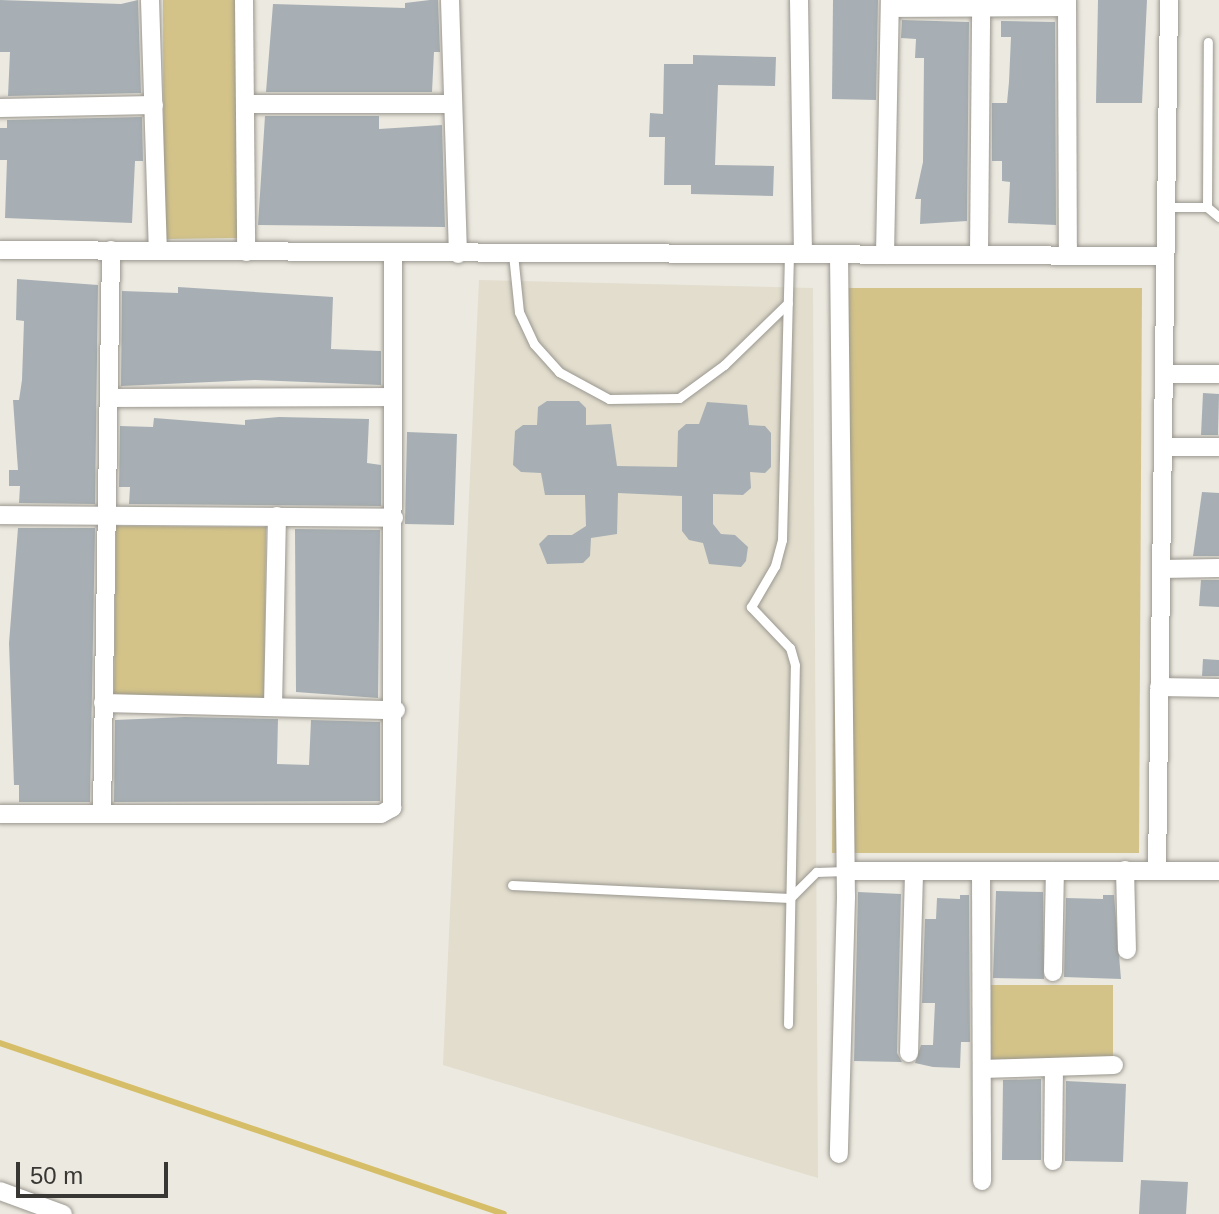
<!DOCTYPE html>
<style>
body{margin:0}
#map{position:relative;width:1219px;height:1214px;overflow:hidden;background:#ece9e0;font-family:Helvetica,sans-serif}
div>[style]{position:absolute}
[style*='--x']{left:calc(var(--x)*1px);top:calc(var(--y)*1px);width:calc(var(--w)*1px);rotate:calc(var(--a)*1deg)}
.built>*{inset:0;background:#e2ddcd}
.green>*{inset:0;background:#d3c389}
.stream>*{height:6px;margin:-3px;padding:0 3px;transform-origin:3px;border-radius:3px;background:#d6be69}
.building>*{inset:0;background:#a7afb4}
.roads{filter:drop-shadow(0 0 2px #9a978f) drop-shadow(0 0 2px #9a978f)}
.service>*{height:9px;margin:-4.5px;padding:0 4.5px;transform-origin:4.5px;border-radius:4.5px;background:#fff}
.minor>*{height:18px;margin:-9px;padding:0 9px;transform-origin:9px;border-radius:9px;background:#fff}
span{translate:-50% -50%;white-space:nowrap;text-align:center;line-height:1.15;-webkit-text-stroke:6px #ece9e0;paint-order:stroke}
.scale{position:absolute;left:16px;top:1162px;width:152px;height:36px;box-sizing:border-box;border:4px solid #383733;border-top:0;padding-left:10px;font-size:24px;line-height:28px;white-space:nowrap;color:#383733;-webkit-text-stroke:6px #ece9e0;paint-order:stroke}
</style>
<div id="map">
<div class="built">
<i style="clip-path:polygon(479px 280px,813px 288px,818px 1178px,443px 1065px)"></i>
</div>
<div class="green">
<i style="clip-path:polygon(163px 0,236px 0,237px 238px,164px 239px)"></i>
<i style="clip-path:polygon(836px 288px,1142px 288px,1139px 853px,832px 853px)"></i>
<i style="clip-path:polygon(116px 526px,266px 527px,264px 698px,114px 696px)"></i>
<i style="clip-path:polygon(991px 985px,1113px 985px,1113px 1059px,991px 1059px)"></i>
</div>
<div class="stream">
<i style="--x:0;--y:1043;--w:532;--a:18.74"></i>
</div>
<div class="building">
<i style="clip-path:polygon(0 0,121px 4px,138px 0,141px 93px,8px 96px,10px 52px,0 52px)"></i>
<i style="clip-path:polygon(430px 0,438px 0,440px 52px,434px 52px,432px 92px,266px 92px,273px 4px,405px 8px,405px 3px)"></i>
<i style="clip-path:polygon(833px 0,878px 0,876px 100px,832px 99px)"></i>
<i style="clip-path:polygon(1098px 0,1147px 0,1142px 103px,1096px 103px)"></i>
<i style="clip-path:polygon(902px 20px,969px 22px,967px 221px,920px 224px,921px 199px,915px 199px,923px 162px,924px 58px,915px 58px,916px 39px,901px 38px)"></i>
<i style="clip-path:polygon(1001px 21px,1055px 22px,1056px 225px,1008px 223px,1010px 182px,1002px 181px,1002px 161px,992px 161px,992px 103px,1007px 103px,1009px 82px,1011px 37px,1001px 37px)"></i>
<i style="clip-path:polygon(693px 55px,776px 57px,775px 86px,718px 85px,715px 165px,774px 166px,773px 196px,691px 194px,691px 185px,664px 185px,665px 137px,649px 137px,650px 113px,663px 114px,664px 64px,693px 64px)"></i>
<i style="clip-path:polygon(265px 116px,379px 116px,379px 129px,442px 125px,445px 227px,258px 225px)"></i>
<i style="clip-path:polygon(142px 117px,143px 161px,135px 161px,132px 223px,5px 218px,7px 160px,0 160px,0 128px,7px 128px,7px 120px)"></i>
<i style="clip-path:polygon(17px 279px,98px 285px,95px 504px,19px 503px,20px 486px,9px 486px,9px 470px,18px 470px,13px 400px,19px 400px,22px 380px,24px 321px,16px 320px)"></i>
<i style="clip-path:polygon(178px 287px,333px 297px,331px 349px,381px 351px,381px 385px,255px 380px,121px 386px,122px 291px,178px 293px)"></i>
<i style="clip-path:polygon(1203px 393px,1219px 394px,1218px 435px,1201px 435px)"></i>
<i style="clip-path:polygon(547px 401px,579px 401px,586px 408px,586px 425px,611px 424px,617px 466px,677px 467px,678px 431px,686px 424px,699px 424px,707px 402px,747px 405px,749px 425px,765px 426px,771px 433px,771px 467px,765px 473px,750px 472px,751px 488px,743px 495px,713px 494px,713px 524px,721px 534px,735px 535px,748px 547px,746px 561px,741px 567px,709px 564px,703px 543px,689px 540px,682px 531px,682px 496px,618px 493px,617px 534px,591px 538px,590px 556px,583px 563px,547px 564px,539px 544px,548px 535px,572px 535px,586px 526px,585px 495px,545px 495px,541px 473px,521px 472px,513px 465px,515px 431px,523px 425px,537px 425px,538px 407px)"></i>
<i style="clip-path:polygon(279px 417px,369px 419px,367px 463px,381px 465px,381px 506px,129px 504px,130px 487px,119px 487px,120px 426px,153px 427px,154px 418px,245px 425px,245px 420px)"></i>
<i style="clip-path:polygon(407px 432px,457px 434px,454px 525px,405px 524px)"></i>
<i style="clip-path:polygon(1202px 492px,1219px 493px,1219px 556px,1193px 556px)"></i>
<i style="clip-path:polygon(18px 528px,95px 528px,90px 802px,19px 802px,19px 785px,14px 785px,9px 643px)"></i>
<i style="clip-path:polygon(295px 529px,380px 530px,378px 698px,296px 692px)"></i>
<i style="clip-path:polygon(1201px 580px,1219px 580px,1219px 607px,1199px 606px)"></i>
<i style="clip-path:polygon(1203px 659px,1219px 660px,1219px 676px,1202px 676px)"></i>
<i style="clip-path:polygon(185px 717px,278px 719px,277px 764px,309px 765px,311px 720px,380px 722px,380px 801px,114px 802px,115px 720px)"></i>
<i style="clip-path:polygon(996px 891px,1043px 892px,1044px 979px,993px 978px)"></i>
<i style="clip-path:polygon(858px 892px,901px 894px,897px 1053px,902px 1062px,854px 1061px)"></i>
<i style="clip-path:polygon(960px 895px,969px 895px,970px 1042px,961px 1042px,960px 1068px,933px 1067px,915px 1063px,921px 1045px,933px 1045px,935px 1003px,922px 1003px,925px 919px,936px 919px,937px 898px,960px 899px)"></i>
<i style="clip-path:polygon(1103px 895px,1114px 895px,1121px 979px,1064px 977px,1066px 898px,1103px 899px)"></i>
<i style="clip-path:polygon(1041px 1079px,1041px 1160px,1002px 1160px,1003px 1080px)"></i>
<i style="clip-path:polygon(1066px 1081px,1126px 1084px,1123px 1162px,1065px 1161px)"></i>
<i style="clip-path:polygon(1141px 1180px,1188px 1182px,1186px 1214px,1139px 1214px)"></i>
</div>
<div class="roads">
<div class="service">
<i style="--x:1166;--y:207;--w:41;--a:0"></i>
<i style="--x:1207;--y:207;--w:16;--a:40"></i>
<i style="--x:1207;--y:207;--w:165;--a:-89.7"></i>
<i style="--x:513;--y:254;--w:58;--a:84.1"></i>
<i style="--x:519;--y:312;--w:35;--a:65"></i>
<i style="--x:534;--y:344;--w:38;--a:48"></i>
<i style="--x:559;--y:372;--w:57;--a:28.4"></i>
<i style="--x:609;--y:399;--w:70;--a:-0.8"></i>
<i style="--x:679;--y:398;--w:56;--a:-36.3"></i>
<i style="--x:724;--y:365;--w:89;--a:-44.1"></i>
<i style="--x:512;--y:885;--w:278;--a:2.7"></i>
<i style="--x:790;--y:898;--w:37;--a:-45"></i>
<i style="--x:816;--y:872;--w:30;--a:-2"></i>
<i style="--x:788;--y:1024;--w:359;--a:-88.9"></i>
<i style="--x:795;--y:665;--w:18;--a:-106"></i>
<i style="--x:790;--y:648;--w:57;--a:-133.6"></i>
<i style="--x:751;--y:607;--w:48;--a:-59.7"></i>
<i style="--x:775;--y:566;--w:27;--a:-75"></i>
<i style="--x:782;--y:540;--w:286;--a:-88.6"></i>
</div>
<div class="minor">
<i style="--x:150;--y:0;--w:251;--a:88.2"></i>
<i style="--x:244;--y:0;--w:252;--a:89.5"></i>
<i style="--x:450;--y:0;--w:254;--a:88.2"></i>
<i style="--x:799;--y:0;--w:254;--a:89.1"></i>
<i style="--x:1067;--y:0;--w:255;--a:89.8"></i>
<i style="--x:890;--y:8;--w:177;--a:-0.3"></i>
<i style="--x:245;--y:104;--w:206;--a:0"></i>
<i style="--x:0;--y:108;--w:154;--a:-1.1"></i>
<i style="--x:0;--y:250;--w:1165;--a:0.3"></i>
<i style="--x:839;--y:254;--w:643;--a:89.38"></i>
<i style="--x:846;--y:897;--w:257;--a:91.6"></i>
<i style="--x:979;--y:254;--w:247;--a:-89.5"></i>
<i style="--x:885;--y:255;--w:255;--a:-88.9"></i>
<i style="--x:1164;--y:374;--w:55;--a:0"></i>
<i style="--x:111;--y:398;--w:281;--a:-0.2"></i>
<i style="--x:1163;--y:447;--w:56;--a:0"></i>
<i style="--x:0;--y:515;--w:394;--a:0.4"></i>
<i style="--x:1161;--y:569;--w:58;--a:-1"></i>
<i style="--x:1159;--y:687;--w:60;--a:1"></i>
<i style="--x:103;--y:703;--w:293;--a:1.4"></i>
<i style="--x:273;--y:706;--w:190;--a:-88.8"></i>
<i style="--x:102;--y:813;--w:563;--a:-89.08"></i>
<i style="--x:0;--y:814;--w:381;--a:0"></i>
<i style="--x:381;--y:814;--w:13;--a:-29"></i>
<i style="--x:392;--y:808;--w:556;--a:-89.9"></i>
<i style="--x:1125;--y:870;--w:80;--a:88.6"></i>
<i style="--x:846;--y:871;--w:373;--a:0"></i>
<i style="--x:981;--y:871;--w:310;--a:89.8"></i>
<i style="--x:1157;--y:871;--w:871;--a:-89.21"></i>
<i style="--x:1053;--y:972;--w:101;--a:-88.9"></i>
<i style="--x:909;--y:1053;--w:182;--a:-88.4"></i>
<i style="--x:983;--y:1069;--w:131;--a:-1.7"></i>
<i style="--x:1053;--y:1161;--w:94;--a:-89.4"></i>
<i style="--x:0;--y:1191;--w:67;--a:20.1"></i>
</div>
</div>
<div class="scale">50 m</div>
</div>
